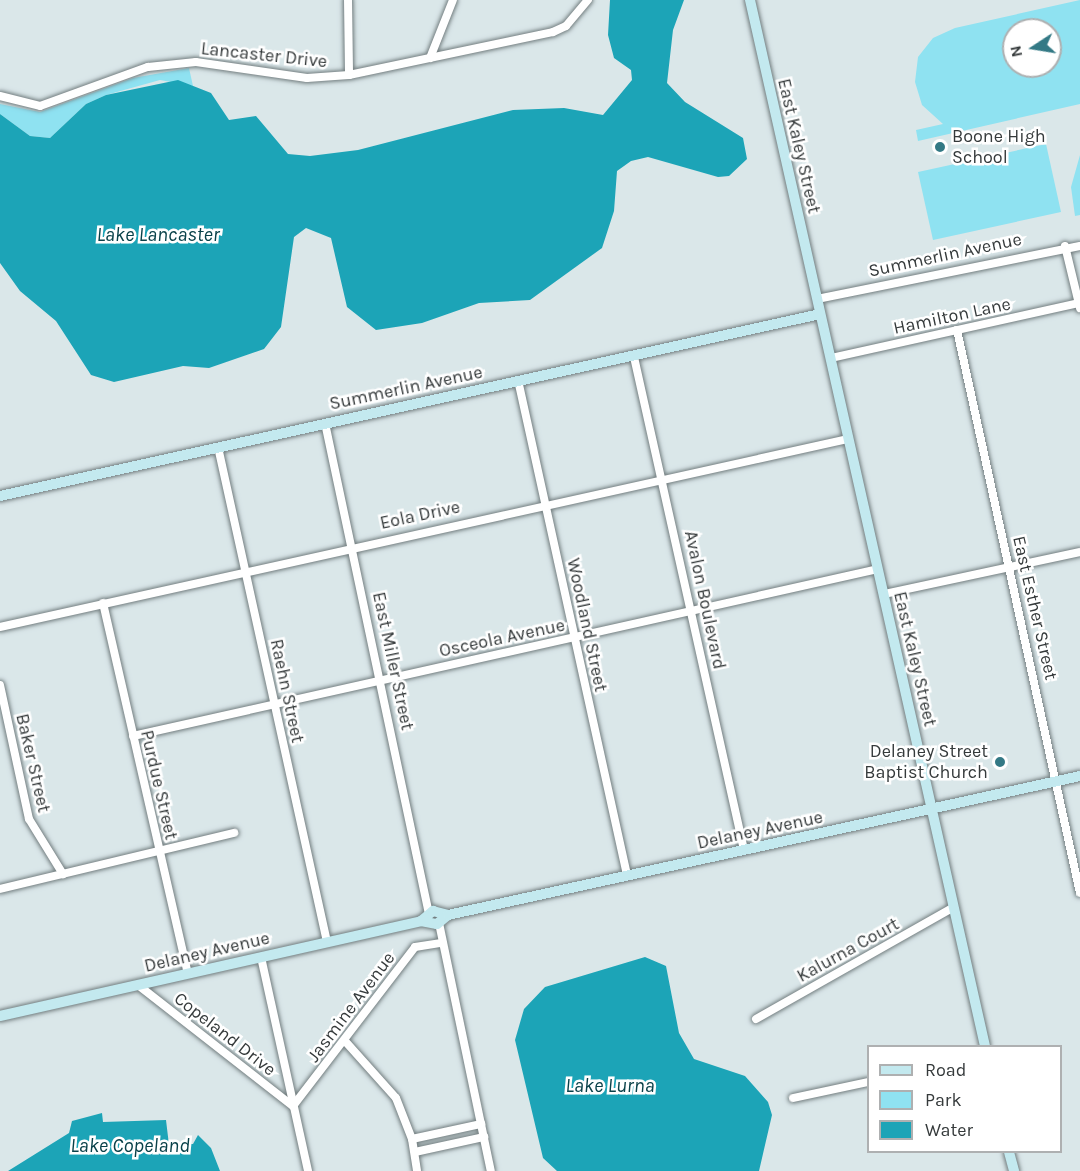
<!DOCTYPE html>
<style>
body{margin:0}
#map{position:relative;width:1080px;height:1171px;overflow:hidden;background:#dae7e9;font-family:Karla,sans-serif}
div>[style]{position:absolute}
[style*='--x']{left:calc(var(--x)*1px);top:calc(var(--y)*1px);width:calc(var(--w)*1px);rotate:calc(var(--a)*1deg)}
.green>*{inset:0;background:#8fe2f1}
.water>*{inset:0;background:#1ca4b7}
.roads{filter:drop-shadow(0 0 2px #737e80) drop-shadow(0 0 2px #737e80)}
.street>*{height:8px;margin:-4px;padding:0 4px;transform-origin:4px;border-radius:4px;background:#fff}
.secondary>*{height:10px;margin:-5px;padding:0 5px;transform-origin:5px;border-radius:5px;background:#c3e9ef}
.dots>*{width:16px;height:16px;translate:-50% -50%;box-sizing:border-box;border:3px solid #fff;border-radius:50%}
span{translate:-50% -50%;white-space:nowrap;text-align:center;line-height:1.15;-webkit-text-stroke:5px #fff;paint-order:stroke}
.street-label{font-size:18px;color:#353a3b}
.poi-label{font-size:18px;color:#353a3b}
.left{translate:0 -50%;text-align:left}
.right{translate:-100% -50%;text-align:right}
.water-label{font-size:20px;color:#094149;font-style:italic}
.legend{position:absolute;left:867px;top:1045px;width:195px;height:108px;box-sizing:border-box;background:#fff;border:2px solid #aeb0b1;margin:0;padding:8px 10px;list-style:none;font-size:18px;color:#353a3b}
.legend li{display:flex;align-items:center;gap:12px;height:30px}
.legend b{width:30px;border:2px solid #aeb0b1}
.north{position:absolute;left:1002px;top:18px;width:60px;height:60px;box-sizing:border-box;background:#fff;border:2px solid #aeb0b1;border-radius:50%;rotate:258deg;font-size:16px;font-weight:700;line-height:24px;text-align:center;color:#353a3b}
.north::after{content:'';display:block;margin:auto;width:21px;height:27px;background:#337985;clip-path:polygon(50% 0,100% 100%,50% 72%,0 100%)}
</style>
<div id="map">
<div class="green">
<i style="clip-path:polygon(evenodd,1080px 0,1080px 104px,918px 141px,916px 130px,943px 124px,922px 105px,915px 82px,918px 57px,933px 38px,955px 28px,1080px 0,1014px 30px,1050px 30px,1050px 66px,1014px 66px,1014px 30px)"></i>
<i style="clip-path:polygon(189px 68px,193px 86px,160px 80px,106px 95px,86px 104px,50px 138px,30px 136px,0 114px,0 104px,40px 112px,133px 78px)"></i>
<i style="clip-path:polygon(1046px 144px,1061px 212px,933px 240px,918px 172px)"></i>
<i style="clip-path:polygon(1080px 155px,1080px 215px,1075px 216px,1071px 187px)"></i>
</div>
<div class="water">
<i style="clip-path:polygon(610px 0,684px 0,673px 30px,667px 83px,685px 102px,743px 138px,747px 159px,729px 176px,718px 177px,648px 157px,631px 161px,617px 171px,614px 211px,602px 248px,530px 300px,479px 303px,422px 323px,376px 330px,347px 307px,331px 238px,306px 228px,294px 237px,281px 327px,264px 349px,209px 368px,183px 366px,114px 382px,91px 375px,56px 321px,20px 291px,0 263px,0 114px,30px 136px,50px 138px,86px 104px,106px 95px,178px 80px,211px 93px,229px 120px,256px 116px,288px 154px,310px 156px,358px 150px,513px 110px,564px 108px,603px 115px,632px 80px,631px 70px,614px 58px,608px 35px)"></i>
<i style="clip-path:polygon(645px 957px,666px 966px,679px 1033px,694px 1059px,745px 1076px,768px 1102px,772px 1115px,759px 1171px,557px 1171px,543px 1158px,515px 1040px,524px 1009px,545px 987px)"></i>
<i style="clip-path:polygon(102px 1113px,103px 1122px,166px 1120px,169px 1145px,193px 1144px,198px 1135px,211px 1148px,220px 1171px,8px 1171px,69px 1133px,72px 1121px)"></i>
</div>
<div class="roads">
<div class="street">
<i style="--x:348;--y:0;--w:75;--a:89.2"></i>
<i style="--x:430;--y:58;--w:62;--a:-68.4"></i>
<i style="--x:0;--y:96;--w:41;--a:14"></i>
<i style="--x:40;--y:106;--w:115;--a:-19.9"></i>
<i style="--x:148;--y:67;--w:48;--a:-5.9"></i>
<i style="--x:196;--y:62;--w:112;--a:8.2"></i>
<i style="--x:307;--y:78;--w:42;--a:-4.1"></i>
<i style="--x:349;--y:75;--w:208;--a:-11.9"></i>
<i style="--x:553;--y:32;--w:14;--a:-25"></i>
<i style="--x:566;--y:26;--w:34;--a:-50"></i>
<i style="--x:1065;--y:246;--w:64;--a:76.4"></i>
<i style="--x:817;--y:299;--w:268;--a:-11.4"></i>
<i style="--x:957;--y:330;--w:576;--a:77.68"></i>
<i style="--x:634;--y:357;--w:505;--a:77.42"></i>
<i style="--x:831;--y:358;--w:254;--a:-12.5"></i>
<i style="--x:518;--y:380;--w:507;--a:77.58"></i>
<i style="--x:325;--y:423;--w:502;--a:78.04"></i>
<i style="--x:218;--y:447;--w:507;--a:77.58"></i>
<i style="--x:884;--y:594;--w:200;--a:-12.1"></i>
<i style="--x:103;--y:603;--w:380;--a:77.1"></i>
<i style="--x:0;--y:627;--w:869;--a:-12.5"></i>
<i style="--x:0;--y:685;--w:137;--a:77.8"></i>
<i style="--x:29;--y:819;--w:65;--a:58.3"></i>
<i style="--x:133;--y:736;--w:763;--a:-12.63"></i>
<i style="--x:0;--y:889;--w:241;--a:-13.5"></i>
<i style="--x:439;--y:923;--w:253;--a:78.2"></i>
<i style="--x:261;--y:957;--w:219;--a:77.6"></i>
<i style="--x:138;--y:985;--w:197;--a:38"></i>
<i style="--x:756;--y:1019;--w:227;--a:-29.5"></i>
<i style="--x:345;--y:1041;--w:76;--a:48.2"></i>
<i style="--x:396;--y:1098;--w:44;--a:68.7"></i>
<i style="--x:412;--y:1139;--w:32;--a:81"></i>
<i style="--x:793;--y:1098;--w:77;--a:-12"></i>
<i style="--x:293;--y:1106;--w:200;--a:-52.5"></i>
<i style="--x:415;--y:947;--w:25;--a:-9"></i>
<i style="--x:412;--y:1139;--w:71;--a:-12.3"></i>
<i style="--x:415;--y:1152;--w:71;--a:-12.3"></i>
</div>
<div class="secondary">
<i style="--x:750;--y:0;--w:1072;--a:77.34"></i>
<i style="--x:0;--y:496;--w:840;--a:-12.51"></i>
<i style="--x:421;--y:921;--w:16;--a:-40"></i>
<i style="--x:433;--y:911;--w:16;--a:15"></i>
<i style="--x:0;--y:1016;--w:432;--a:-12.7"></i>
<i style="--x:421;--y:921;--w:16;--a:11"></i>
<i style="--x:437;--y:924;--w:14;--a:-39"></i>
<i style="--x:448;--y:915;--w:647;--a:-12.4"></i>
<i style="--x:1009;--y:1152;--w:20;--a:75"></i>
</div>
</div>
<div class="dots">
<i style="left:940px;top:147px;background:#337985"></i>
<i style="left:1000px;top:762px;background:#337985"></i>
</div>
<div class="street-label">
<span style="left:264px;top:55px;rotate:6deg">Lancaster Drive</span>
<span style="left:799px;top:146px;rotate:77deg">East Kaley Street</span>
<span style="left:945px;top:255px;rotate:-12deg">Summerlin Avenue</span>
<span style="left:952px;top:316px;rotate:-12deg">Hamilton Lane</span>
<span style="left:406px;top:388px;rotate:-12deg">Summerlin Avenue</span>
<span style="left:420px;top:515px;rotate:-12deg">Eola Drive</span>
<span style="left:705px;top:600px;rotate:78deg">Avalon Boulevard</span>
<span style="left:1035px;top:608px;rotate:77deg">East Esther Street</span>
<span style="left:587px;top:625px;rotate:78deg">Woodland Street</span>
<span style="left:502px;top:638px;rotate:-12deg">Osceola Avenue</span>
<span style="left:915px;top:659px;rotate:77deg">East Kaley Street</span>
<span style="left:393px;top:661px;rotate:78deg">East Miller Street</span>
<span style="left:287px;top:691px;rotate:78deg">Raehn Street</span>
<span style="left:33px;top:763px;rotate:77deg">Baker Street</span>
<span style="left:159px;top:785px;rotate:77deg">Purdue Street</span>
<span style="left:760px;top:830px;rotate:-12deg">Delaney Avenue</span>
<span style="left:848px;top:950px;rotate:-29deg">Kalurna Court</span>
<span style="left:207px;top:952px;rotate:-13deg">Delaney Avenue</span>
<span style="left:351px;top:1007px;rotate:-53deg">Jasmine Avenue</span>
<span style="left:225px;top:1034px;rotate:38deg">Copeland Drive</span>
</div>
<div class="poi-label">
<span class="left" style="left:952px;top:147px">Boone High<br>School</span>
<span class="right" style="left:988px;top:762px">Delaney Street<br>Baptist Church</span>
</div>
<div class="water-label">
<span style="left:158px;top:234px">Lake Lancaster</span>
<span style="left:610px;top:1085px">Lake Lurna</span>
<span style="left:130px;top:1145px">Lake Copeland</span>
</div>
<ul class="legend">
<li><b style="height:8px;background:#c3e9ef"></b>Road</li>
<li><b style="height:16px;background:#8fe2f1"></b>Park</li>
<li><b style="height:16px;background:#1ca4b7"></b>Water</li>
</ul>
<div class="north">N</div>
</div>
